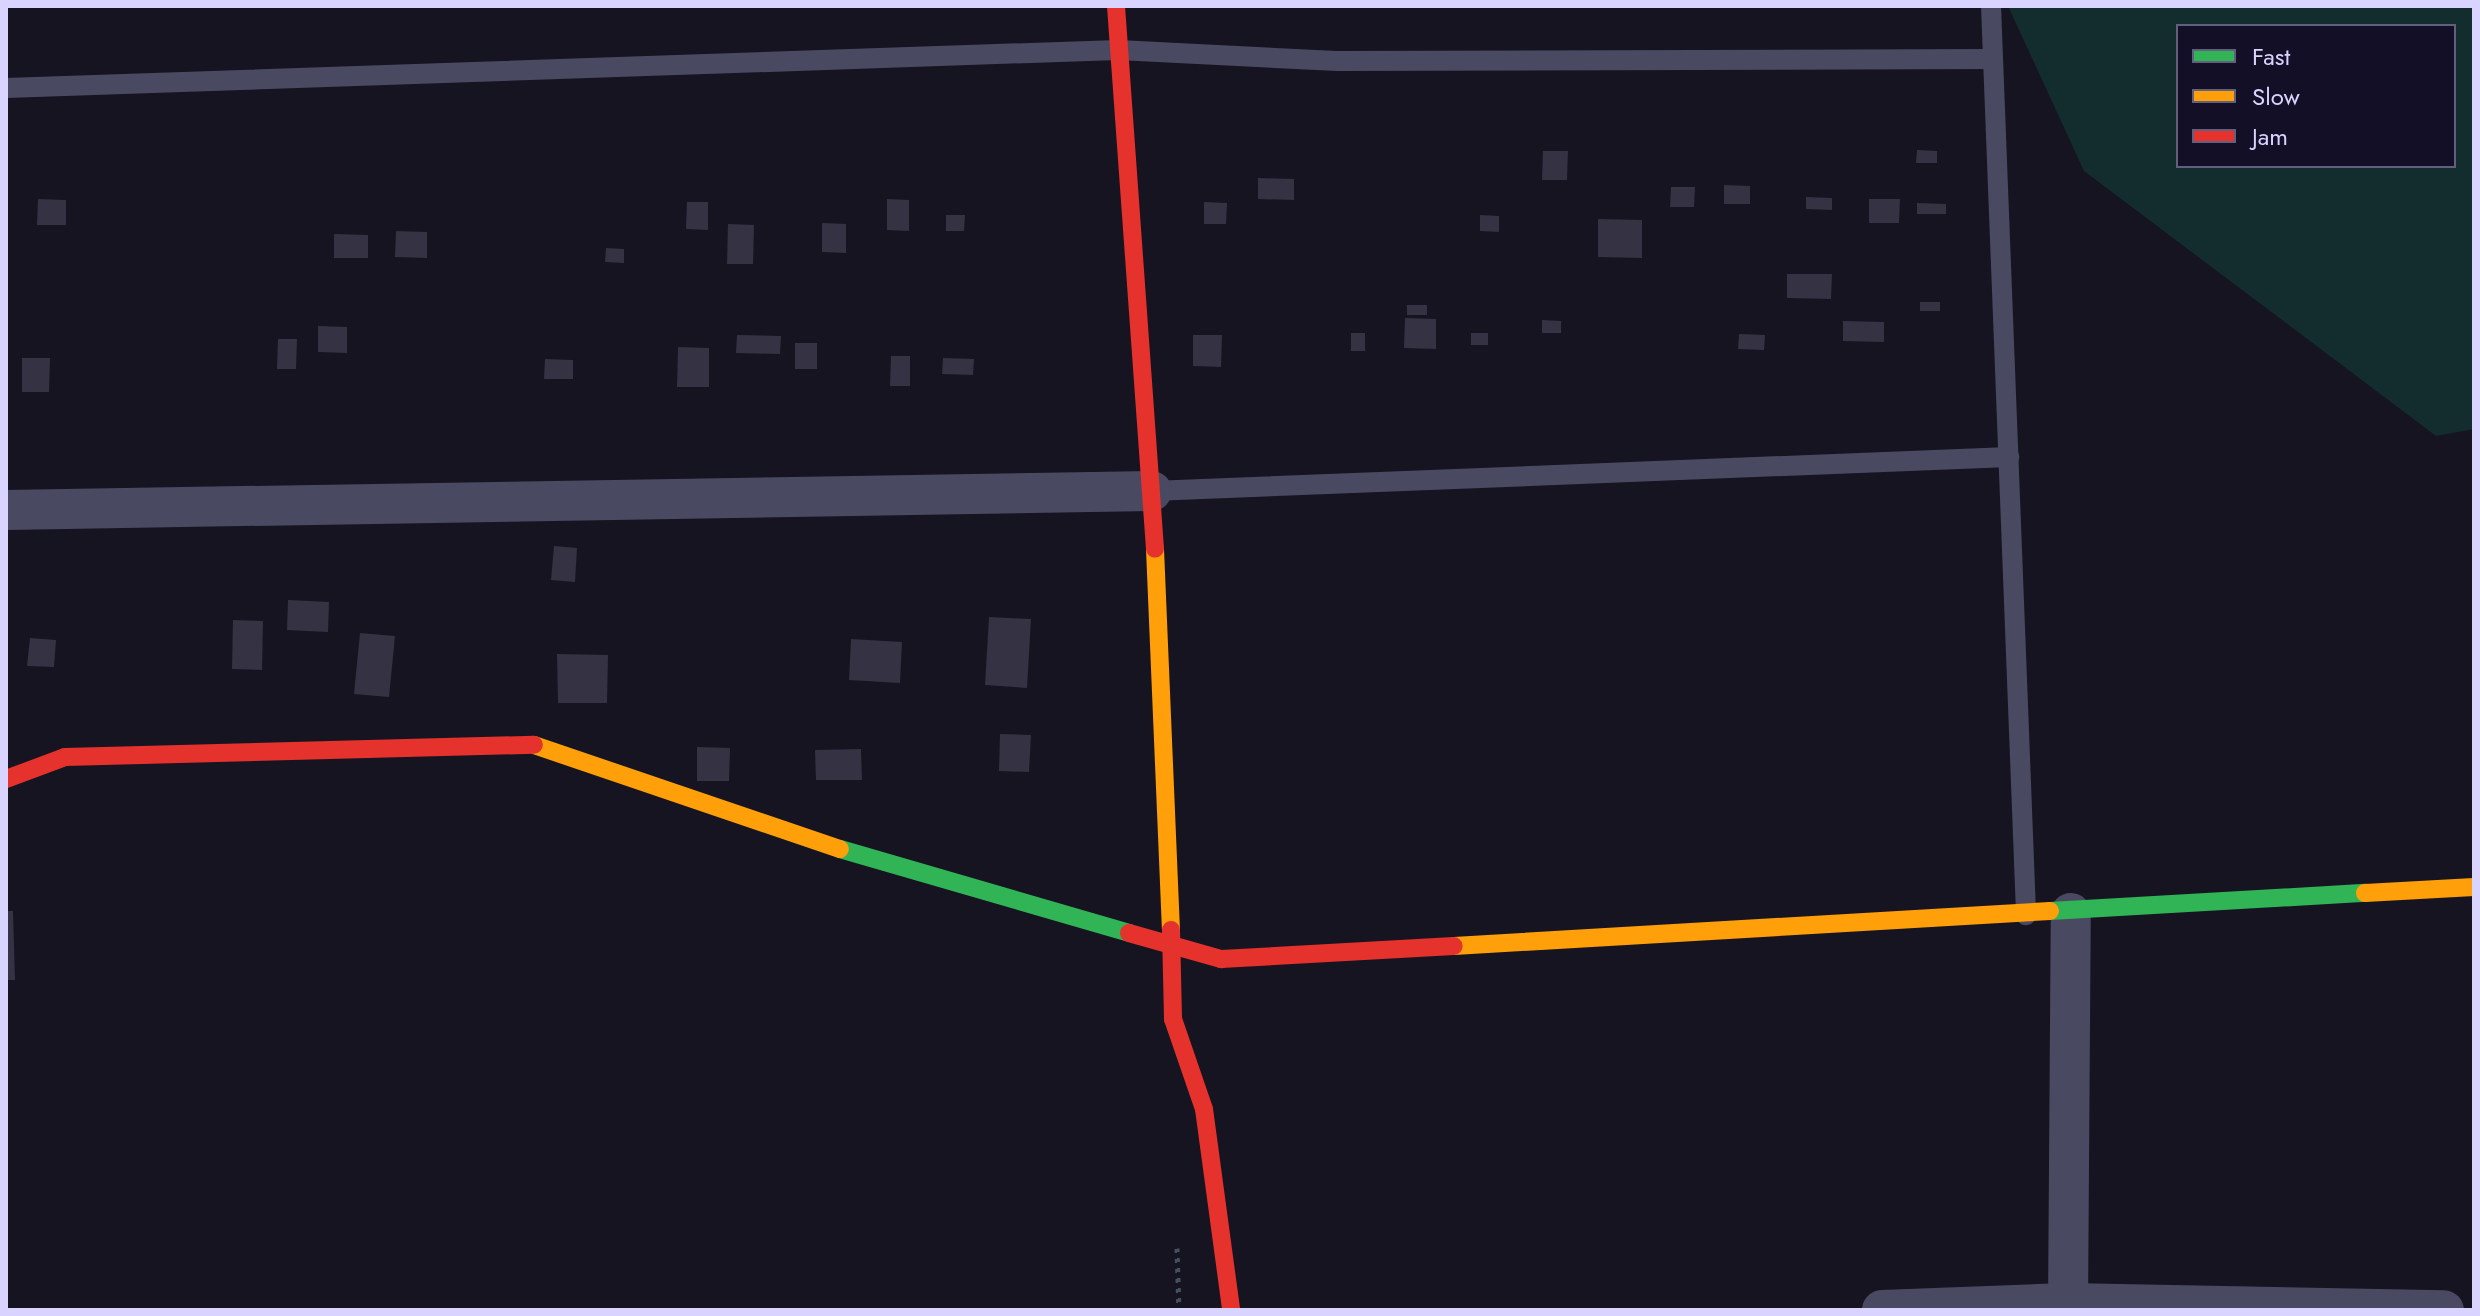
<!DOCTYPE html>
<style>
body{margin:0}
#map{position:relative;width:2480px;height:1316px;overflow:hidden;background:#161421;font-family:Jost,sans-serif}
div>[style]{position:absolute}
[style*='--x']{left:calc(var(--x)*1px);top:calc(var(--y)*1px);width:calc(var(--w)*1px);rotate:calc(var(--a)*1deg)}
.green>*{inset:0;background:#132c2d}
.building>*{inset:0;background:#343243}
.path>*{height:5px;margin-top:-2.5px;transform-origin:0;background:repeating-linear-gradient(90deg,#44505f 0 4px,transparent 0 10px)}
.lane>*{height:20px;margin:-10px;padding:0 10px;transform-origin:10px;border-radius:10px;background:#4a4962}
.street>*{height:40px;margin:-20px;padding:0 20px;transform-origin:20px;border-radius:20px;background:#4a4962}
.fast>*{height:18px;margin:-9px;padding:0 9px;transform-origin:9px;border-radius:9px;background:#30b455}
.slow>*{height:18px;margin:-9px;padding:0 9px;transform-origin:9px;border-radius:9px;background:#ff9f0a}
.jam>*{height:18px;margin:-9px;padding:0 9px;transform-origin:9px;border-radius:9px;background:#e5322d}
span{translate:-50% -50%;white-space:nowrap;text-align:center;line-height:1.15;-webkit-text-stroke:8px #130f26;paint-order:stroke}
.frame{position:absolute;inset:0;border:8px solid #d9d4ff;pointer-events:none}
.legend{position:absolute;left:2176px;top:24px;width:280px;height:144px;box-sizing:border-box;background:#130f26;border:2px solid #625e7d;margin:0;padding:10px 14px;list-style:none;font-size:24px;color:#d9d4ff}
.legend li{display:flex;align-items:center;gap:16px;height:40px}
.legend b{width:40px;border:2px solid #625e7d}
</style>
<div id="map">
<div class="green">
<i style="clip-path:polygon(evenodd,2008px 6px,2474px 6px,2474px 429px,2436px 436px,2084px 171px,2008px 6px,2178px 26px,2454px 26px,2454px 166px,2178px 166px,2178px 26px)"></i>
</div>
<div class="building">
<i style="clip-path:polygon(1917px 150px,1937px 151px,1937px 163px,1916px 163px)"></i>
<i style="clip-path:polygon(1543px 151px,1568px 151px,1567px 180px,1542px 180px)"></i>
<i style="clip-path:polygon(1258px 178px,1294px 179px,1294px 200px,1258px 199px)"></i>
<i style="clip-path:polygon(1724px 185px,1750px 186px,1750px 204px,1724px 204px)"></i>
<i style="clip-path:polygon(1671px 187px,1695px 187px,1694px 207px,1670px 207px)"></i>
<i style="clip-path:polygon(1806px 197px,1832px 198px,1832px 210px,1806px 209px)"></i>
<i style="clip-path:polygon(38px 199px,66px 200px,66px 225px,37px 225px)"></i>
<i style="clip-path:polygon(887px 199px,909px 200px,909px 231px,887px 230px)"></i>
<i style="clip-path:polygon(1869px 199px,1900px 199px,1899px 223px,1869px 223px)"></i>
<i style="clip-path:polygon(687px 202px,708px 202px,708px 230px,686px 229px)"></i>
<i style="clip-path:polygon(1204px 202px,1227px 203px,1226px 224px,1204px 224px)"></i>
<i style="clip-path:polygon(1917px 203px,1946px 204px,1946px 214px,1917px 214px)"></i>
<i style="clip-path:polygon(946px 215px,965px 215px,964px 231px,946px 231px)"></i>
<i style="clip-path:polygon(1480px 215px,1499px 216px,1499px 232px,1480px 231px)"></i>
<i style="clip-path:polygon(1598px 219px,1642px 220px,1642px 258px,1598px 257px)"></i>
<i style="clip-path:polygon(822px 223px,846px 224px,846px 253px,822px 252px)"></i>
<i style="clip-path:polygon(728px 224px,754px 225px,753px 264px,727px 264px)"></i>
<i style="clip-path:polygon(396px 231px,427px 232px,427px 258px,395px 257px)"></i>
<i style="clip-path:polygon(334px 234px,368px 235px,368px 258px,334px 258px)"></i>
<i style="clip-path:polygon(606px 248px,624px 249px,624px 263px,605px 262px)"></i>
<i style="clip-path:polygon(1787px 274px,1832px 274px,1831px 299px,1787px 298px)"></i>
<i style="clip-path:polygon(1920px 302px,1940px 302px,1940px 311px,1920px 311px)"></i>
<i style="clip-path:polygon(1407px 305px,1427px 305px,1427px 315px,1407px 315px)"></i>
<i style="clip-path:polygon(1405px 318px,1436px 319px,1436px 349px,1404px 348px)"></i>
<i style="clip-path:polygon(1542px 320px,1561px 321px,1561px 333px,1542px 333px)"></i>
<i style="clip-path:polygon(1843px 321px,1884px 322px,1884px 342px,1843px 341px)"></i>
<i style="clip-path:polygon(318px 326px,347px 327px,347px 353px,318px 352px)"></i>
<i style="clip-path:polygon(1351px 333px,1365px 333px,1365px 351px,1351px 351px)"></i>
<i style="clip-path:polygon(1471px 333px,1488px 333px,1488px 345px,1471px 345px)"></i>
<i style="clip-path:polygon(1739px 334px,1765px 335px,1764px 350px,1738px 349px)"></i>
<i style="clip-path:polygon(737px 335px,781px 336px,780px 354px,736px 353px)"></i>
<i style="clip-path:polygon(1193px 335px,1222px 335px,1221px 367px,1193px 366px)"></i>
<i style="clip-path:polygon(278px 339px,297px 339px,296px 369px,277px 369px)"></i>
<i style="clip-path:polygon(795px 343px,817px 343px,817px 369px,795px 369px)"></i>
<i style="clip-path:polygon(678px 347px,709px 348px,709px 387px,677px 387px)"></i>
<i style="clip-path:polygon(891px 356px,910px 356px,910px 386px,890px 386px)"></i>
<i style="clip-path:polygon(22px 358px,50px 358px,49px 392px,22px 392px)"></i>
<i style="clip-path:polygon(943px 358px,974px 359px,973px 375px,942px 374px)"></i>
<i style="clip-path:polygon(545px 359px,573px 360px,573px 379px,544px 379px)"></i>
<i style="clip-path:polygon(554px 546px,577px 548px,575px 582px,551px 580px)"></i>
<i style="clip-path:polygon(288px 600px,329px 602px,328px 632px,287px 630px)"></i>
<i style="clip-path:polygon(989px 617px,1031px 619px,1027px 688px,985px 685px)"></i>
<i style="clip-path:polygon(233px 620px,263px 621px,262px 670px,232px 669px)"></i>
<i style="clip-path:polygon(360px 633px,395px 636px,389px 697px,354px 694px)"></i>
<i style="clip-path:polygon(30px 638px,56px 640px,54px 667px,27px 666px)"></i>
<i style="clip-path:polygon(851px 639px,902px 642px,900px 683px,849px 680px)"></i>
<i style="clip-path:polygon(557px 654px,608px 655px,607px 703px,558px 703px)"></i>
<i style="clip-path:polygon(1000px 734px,1031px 735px,1029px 772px,999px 771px)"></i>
<i style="clip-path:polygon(697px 747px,730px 748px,729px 781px,697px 781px)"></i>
<i style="clip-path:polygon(861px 749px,862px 780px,816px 780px,815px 750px)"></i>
<i style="clip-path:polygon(6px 911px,13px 911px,15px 980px,6px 980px)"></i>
</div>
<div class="path">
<i style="--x:1177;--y:1248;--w:62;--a:88.2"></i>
</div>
<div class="lane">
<i style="--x:1991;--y:6;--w:910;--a:87.79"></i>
<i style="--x:6;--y:88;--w:1113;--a:-1.96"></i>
<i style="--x:1118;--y:50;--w:219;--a:2.9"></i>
<i style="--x:1337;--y:61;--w:656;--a:-0.17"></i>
<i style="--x:1152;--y:491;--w:858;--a:-2.27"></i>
</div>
<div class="street">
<i style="--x:6;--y:510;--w:1146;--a:-0.95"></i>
<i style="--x:1882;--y:1310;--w:186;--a:-2.2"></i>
<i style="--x:2068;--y:1303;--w:376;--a:1.1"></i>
<i style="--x:2068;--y:1310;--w:397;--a:-89.6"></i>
</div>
<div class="fast">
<i style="--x:840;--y:849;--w:301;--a:16.2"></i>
<i style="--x:2050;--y:911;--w:316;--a:-3.3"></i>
</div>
<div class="slow">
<i style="--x:1155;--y:549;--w:381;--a:87.6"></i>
<i style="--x:534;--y:745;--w:323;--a:18.8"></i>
<i style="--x:2365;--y:893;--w:109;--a:-3.2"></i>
<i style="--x:1454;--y:946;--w:597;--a:-3.36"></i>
</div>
<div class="jam">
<i style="--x:1116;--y:6;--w:544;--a:85.89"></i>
<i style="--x:6;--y:779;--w:63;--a:-20.4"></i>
<i style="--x:65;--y:757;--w:469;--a:-1.5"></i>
<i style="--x:1171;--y:930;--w:89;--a:88.7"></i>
<i style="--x:1173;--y:1019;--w:95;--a:71"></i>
<i style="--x:1204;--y:1109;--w:203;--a:82.3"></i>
<i style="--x:1129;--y:933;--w:96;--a:15.8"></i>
<i style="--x:1221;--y:959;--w:233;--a:-3.2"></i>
</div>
<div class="frame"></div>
<ul class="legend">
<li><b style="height:10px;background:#30b455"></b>Fast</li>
<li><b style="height:10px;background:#ff9f0a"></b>Slow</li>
<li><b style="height:10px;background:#e5322d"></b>Jam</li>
</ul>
</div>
